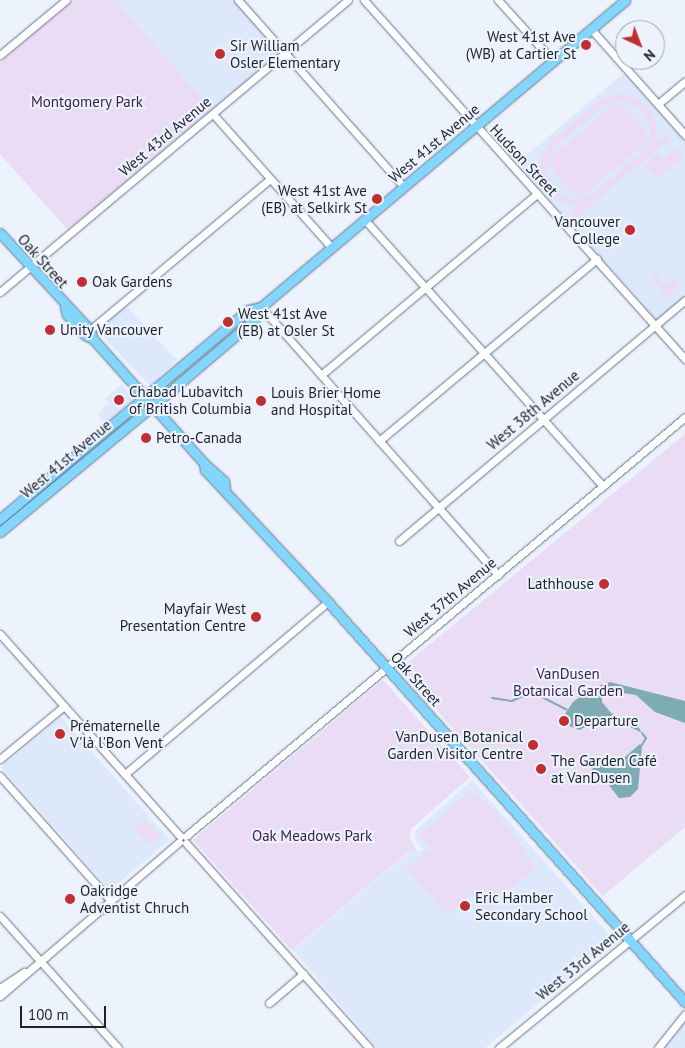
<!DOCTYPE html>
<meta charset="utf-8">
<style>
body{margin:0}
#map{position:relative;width:685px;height:1048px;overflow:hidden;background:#edf3fd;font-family:"PT Sans",sans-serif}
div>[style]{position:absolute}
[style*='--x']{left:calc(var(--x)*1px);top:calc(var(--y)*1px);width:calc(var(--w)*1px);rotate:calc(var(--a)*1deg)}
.built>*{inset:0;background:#dde9fb}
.green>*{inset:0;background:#e9dcf4}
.water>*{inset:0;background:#7fabb3}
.stream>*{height:2px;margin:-1px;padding:0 1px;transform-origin:1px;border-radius:1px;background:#7fabb3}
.roads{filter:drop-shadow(0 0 1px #667388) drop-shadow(0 0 1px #667388)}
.minor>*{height:7px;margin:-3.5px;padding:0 3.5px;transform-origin:3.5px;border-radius:3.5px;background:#fff}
.major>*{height:9px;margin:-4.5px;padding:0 4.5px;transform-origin:4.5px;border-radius:4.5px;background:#83d6fb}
.dots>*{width:14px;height:14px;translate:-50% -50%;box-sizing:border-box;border:2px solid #edf3fd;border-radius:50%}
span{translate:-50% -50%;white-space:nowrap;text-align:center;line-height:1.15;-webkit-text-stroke:4px #edf3fd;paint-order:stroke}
.poi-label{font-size:15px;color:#1d222b}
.right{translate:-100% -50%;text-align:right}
.left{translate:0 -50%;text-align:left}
.park-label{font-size:15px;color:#371e48}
.street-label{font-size:15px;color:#1d222b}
.north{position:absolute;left:615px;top:20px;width:50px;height:50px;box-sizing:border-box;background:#edf3fd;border:1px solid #9a9fa9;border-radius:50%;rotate:137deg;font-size:14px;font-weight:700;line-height:20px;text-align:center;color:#1d222b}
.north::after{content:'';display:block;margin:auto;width:18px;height:22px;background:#be2e32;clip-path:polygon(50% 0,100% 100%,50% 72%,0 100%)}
.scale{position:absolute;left:20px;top:1006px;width:86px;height:22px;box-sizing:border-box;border:2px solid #1d222b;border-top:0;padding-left:6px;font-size:15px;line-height:18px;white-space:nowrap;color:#1d222b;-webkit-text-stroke:4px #edf3fd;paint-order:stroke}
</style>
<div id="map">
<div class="built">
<i style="clip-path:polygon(113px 0,234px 0,278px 49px,278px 54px,212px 110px)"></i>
<i style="clip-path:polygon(624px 73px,685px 141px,685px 297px,657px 320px,517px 163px)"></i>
<i style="clip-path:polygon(126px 306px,177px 360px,150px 386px,99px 332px,102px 326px)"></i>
<i style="clip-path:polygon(122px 384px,133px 400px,105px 424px,97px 414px,109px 403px,105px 398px)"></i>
<i style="clip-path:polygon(61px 717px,170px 840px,110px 890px,1px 767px)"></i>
<i style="clip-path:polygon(472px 780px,614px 940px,485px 1048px,377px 1048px,293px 950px,408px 853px,423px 850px,415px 839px,415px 831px)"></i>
<i style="clip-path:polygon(685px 1021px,685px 1048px,664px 1048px,676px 1034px)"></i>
</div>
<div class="green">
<i style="clip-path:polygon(73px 0,115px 0,212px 110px,68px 230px,0 154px,0 62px)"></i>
<i style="clip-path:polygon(evenodd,621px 94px,637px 98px,650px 109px,657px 124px,657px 141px,669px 135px,671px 138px,575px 219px,570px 213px,578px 206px,556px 201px,541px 184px,538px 169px,541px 154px,551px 142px,598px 101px,621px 94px,618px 101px,635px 105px,647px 117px,651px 133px,645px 149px,591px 196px,572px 199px,559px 193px,546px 173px,552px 150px,602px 107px,618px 101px)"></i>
<i style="clip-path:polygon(615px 103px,618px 106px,621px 103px,649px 136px,646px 138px,648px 141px,582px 197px,579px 194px,576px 197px,548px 165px,552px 162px,549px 159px)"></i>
<i style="clip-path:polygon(676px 147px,684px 157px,657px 179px,644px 165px,658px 153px,663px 159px)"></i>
<i style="clip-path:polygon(656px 273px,665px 285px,673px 279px,679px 286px,666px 297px,651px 277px)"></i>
<i style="clip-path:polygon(685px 434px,685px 827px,603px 896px,400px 669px)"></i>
<i style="clip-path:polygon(383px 680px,470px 777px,411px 829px,410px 839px,417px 851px,407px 853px,292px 950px,193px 840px)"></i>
<i style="clip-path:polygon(470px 791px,495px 810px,536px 867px,487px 911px,471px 893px,447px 915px,407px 869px,430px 848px,419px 836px)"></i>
<i style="clip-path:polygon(145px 819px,161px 836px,150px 846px,134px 828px)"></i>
</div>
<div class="water">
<i style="clip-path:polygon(610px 682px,685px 701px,685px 723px,655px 712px,636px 695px,616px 692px,602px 697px,602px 702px,611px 713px,636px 723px,642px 733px,617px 720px,595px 721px,580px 730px,569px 726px,565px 714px,573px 702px,592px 688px)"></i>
<i style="clip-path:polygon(640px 744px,642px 746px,638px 789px,630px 797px,619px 798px,608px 784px,590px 771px,597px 765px,619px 762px)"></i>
</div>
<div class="stream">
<i style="--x:492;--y:698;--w:20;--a:9"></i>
<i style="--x:512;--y:701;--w:17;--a:-25"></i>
<i style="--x:527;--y:694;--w:13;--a:9"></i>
<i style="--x:540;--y:696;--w:30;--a:27"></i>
<i style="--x:642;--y:745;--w:8;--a:-60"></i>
<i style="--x:646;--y:738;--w:6;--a:-129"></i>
</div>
<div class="roads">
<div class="minor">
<i style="--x:238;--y:0;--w:250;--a:48.4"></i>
<i style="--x:364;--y:0;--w:482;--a:48.2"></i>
<i style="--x:498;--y:0;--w:82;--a:48"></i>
<i style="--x:591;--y:29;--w:142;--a:48.4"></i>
<i style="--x:0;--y:55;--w:86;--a:-39.8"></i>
<i style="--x:658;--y:104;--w:35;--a:-40"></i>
<i style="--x:213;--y:114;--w:179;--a:48.4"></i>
<i style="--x:365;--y:220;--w:357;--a:48.2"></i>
<i style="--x:0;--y:292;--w:454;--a:-40"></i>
<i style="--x:261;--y:307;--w:358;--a:48.5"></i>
<i style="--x:90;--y:330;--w:235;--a:-40"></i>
<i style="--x:321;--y:375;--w:282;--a:-40"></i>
<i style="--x:379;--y:441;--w:284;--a:-39.9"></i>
<i style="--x:399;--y:541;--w:374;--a:-40.1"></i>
<i style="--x:0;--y:634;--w:271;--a:48.3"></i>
<i style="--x:0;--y:759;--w:83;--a:-39.6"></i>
<i style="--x:125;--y:774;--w:266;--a:-40.3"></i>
<i style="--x:0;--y:776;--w:166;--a:48.4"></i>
<i style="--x:186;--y:836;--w:652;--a:-40.02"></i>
<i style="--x:186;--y:843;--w:275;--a:48.2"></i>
<i style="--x:0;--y:916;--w:177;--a:48.2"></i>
<i style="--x:0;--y:988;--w:29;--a:-34"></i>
<i style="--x:0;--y:996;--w:236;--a:-40.7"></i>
<i style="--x:269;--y:1003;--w:45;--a:-40.5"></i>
<i style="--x:499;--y:1048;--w:241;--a:-39.4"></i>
<i style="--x:658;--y:1048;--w:43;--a:-51.5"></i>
</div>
<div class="major">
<i style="--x:0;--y:233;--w:132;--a:47.1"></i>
<i style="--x:90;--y:330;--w:9;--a:72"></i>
<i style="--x:93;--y:339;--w:166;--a:48.2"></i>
<i style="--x:204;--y:463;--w:27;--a:42"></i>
<i style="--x:224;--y:481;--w:7;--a:82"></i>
<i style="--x:65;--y:307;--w:8;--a:76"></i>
<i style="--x:67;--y:315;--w:27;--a:48"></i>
<i style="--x:85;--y:335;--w:9;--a:27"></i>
<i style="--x:204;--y:463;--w:7;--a:82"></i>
<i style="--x:205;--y:470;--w:180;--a:47"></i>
<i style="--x:328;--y:602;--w:536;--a:48.25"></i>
<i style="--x:0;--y:519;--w:324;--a:-40.1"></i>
<i style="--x:248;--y:310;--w:13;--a:-13"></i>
<i style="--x:0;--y:532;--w:210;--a:-39.6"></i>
<i style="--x:162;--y:398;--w:122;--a:-40.3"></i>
<i style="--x:255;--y:319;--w:13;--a:-63"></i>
<i style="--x:261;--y:307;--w:476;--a:-40.1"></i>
</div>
</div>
<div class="dots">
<i style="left:586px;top:45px;background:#be2e32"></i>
<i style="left:220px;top:54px;background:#be2e32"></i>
<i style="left:377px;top:199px;background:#be2e32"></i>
<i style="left:630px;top:230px;background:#be2e32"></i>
<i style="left:82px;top:282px;background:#be2e32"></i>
<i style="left:228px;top:322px;background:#be2e32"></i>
<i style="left:50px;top:330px;background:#be2e32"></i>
<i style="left:119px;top:400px;background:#be2e32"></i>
<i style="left:261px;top:401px;background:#be2e32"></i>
<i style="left:146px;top:438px;background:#be2e32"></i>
<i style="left:604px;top:584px;background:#be2e32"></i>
<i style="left:256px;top:617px;background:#be2e32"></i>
<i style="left:564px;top:721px;background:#be2e32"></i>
<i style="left:60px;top:734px;background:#be2e32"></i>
<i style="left:533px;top:745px;background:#be2e32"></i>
<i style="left:541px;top:769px;background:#be2e32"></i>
<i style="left:70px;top:899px;background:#be2e32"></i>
<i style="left:465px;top:906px;background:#be2e32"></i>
</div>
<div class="poi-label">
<span class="right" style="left:576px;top:45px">West 41st Ave<br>(WB) at Cartier St</span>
<span class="left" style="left:230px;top:54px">Sir William<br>Osler Elementary</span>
<span class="right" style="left:367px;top:199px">West 41st Ave<br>(EB) at Selkirk St</span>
<span class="right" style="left:620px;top:230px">Vancouver<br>College</span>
<span class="left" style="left:92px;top:282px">Oak Gardens</span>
<span class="left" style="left:238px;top:322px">West 41st Ave<br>(EB) at Osler St</span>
<span class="left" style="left:60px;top:330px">Unity Vancouver</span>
<span class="left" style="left:129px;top:400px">Chabad Lubavitch<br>of British Columbia</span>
<span class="left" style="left:271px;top:401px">Louis Brier Home<br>and Hospital</span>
<span class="left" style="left:156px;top:438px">Petro-Canada</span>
<span class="right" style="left:594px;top:584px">Lathhouse</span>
<span class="right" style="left:246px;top:617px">Mayfair West<br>Presentation Centre</span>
<span class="left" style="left:574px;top:721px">Departure</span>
<span class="left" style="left:70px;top:734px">Prématernelle<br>V'là l'Bon Vent</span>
<span class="right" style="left:523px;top:745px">VanDusen Botanical<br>Garden Visitor Centre</span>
<span class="left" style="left:551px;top:769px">The Garden Café<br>at VanDusen</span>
<span class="left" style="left:80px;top:899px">Oakridge<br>Adventist Chruch</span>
<span class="left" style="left:475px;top:906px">Eric Hamber<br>Secondary School</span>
</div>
<div class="park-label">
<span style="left:87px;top:102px">Montgomery Park</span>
<span style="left:568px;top:682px">VanDusen<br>Botanical Garden</span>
<span style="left:312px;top:836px">Oak Meadows Park</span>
</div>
<div class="street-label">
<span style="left:165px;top:136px;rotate:-40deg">West 43rd Avenue</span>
<span style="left:434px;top:143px;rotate:-40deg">West 41st Avenue</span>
<span style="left:524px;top:160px;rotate:47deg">Hudson Street</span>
<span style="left:43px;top:261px;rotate:48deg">Oak Street</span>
<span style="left:533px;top:410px;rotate:-40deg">West 38th Avenue</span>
<span style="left:66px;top:459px;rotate:-40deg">West 41st Avenue</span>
<span style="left:450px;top:597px;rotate:-40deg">West 37th Avenue</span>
<span style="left:416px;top:679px;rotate:48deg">Oak Street</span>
<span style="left:583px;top:961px;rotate:-39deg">West 33rd Avenue</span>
</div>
<div class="north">N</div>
<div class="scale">100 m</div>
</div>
